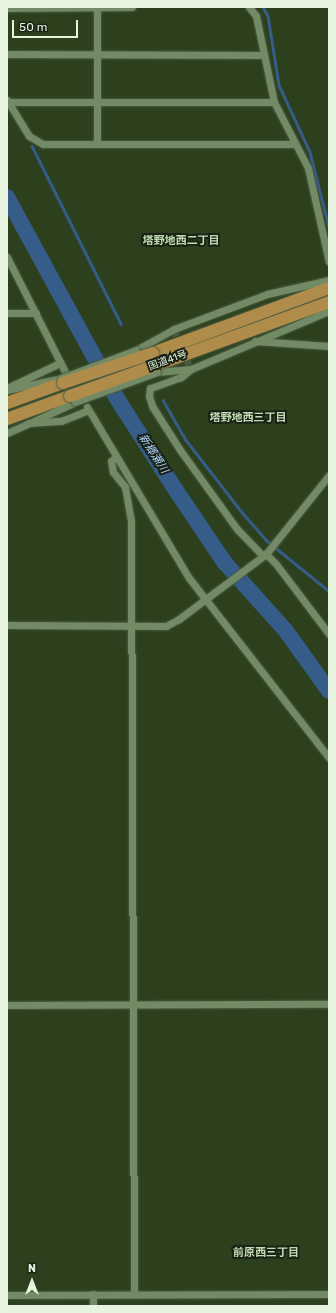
<!DOCTYPE html>
<meta charset="utf-8">
<style>
body{margin:0}
#map{position:relative;width:336px;height:1313px;overflow:hidden;background:#2c401e;font-family:Rubik,"Noto Sans JP",sans-serif}
div>[style]{position:absolute}
[style*='--x']{left:calc(var(--x)*1px);top:calc(var(--y)*1px);width:calc(var(--w)*1px);rotate:calc(var(--a)*1deg)}
.stream>*{height:2.5px;margin:-1.25px;padding:0 1.25px;transform-origin:1.25px;border-radius:1.25px;background:#365c8a}
.river>*{height:16px;margin:-8px;padding:0 8px;transform-origin:8px;border-radius:8px;background:#365c8a}
.minor-tunnel>*{height:7px;margin-top:-3.5px;transform-origin:0;background:repeating-linear-gradient(90deg,#485b3b 0 7px,transparent 0 10.5px)}
.roads{filter:drop-shadow(0 0 1px #4a5b3e) drop-shadow(0 0 1px #4a5b3e)}
.minor>*{height:7px;margin:-3.5px;padding:0 3.5px;transform-origin:3.5px;border-radius:3.5px;background:#738a66}
.trunk>*{height:12px;margin:-6px;padding:0 6px;transform-origin:6px;border-radius:6px;background:#b08c4b}
.bridges{filter:drop-shadow(0 0 1px #4a5b3e) drop-shadow(0 0 1px #4a5b3e)}
.minor-bridge>*{height:7px;margin:-3.5px;padding:0 3.5px;transform-origin:3.5px;border-radius:3.5px;background:#738a66}
.trunk-bridge>*{height:12px;margin:-6px;padding:0 6px;transform-origin:6px;border-radius:6px;background:#b08c4b}
span{translate:-50% -50%;white-space:nowrap;text-align:center;line-height:1.15;-webkit-text-stroke:4px #1a2315;paint-order:stroke}
.street-label{font-size:10px;color:#e6f3df}
.neighbourhood-label{font-size:11px;color:#c1dab2;font-weight:700}
.water-label{font-size:11px;color:#add0fa;font-style:italic}
.frame{position:absolute;inset:0;border:8px solid #e6f3df;pointer-events:none}
.north{position:absolute;left:12px;top:1261px;width:40px;height:40px;-webkit-text-stroke:3px #1a2315;paint-order:stroke;rotate:0deg;font-size:11px;font-weight:700;line-height:16px;text-align:center;color:#e6f3df}
.north::after{content:'';display:block;margin:auto;width:14px;height:18px;background:#e6f3df;clip-path:polygon(50% 0,100% 100%,50% 72%,0 100%)}
.scale{position:absolute;left:12px;top:20px;width:66px;height:18px;box-sizing:border-box;border:2px solid #e6f3df;border-top:0;padding-left:5px;font-size:12px;line-height:14px;white-space:nowrap;color:#e6f3df;-webkit-text-stroke:3px #1a2315;paint-order:stroke}
</style>
<div id="map">
<div class="stream">
<i style="--x:263;--y:7;--w:10;--a:61"></i>
<i style="--x:268;--y:16;--w:70;--a:80.9"></i>
<i style="--x:279;--y:85;--w:74;--a:65.2"></i>
<i style="--x:310;--y:152;--w:77;--a:75.8"></i>
<i style="--x:32;--y:146;--w:199;--a:63.4"></i>
<i style="--x:163;--y:400;--w:46;--a:60.1"></i>
<i style="--x:186;--y:440;--w:90;--a:52.2"></i>
<i style="--x:241;--y:511;--w:38;--a:49"></i>
<i style="--x:266;--y:540;--w:81;--a:39"></i>
</div>
<div class="river">
<i style="--x:7;--y:197;--w:228;--a:61.4"></i>
<i style="--x:116;--y:397;--w:109;--a:57.3"></i>
<i style="--x:175;--y:489;--w:89;--a:56"></i>
<i style="--x:225;--y:563;--w:91;--a:48.1"></i>
<i style="--x:286;--y:631;--w:74;--a:54.4"></i>
</div>
<div class="minor-tunnel">
<i style="--x:174;--y:329;--w:43;--a:67"></i>
</div>
<div class="roads">
<div class="minor">
<i style="--x:97;--y:7;--w:137;--a:90"></i>
<i style="--x:249;--y:7;--w:11;--a:52"></i>
<i style="--x:256;--y:16;--w:88;--a:78.2"></i>
<i style="--x:274;--y:102;--w:74;--a:62.7"></i>
<i style="--x:308;--y:168;--w:96;--a:77.4"></i>
<i style="--x:7;--y:8;--w:125;--a:-0.5"></i>
<i style="--x:7;--y:54;--w:256;--a:0.2"></i>
<i style="--x:7;--y:100;--w:42;--a:58.6"></i>
<i style="--x:29;--y:136;--w:16;--a:30"></i>
<i style="--x:43;--y:144;--w:252;--a:0"></i>
<i style="--x:8;--y:102;--w:266;--a:0"></i>
<i style="--x:7;--y:257;--w:129;--a:63.2"></i>
<i style="--x:7;--y:313;--w:29;--a:0"></i>
<i style="--x:255;--y:341;--w:74;--a:3.9"></i>
<i style="--x:136;--y:350;--w:43;--a:-28.9"></i>
<i style="--x:174;--y:329;--w:99;--a:-20.6"></i>
<i style="--x:267;--y:294;--w:64;--a:-12.7"></i>
<i style="--x:191;--y:369;--w:13;--a:141"></i>
<i style="--x:181;--y:377;--w:33;--a:160"></i>
<i style="--x:150;--y:388;--w:8;--a:97"></i>
<i style="--x:149;--y:396;--w:10;--a:73"></i>
<i style="--x:152;--y:406;--w:52;--a:57.5"></i>
<i style="--x:180;--y:450;--w:97;--a:54.2"></i>
<i style="--x:237;--y:529;--w:37;--a:46"></i>
<i style="--x:157;--y:372;--w:34;--a:-5"></i>
<i style="--x:191;--y:369;--w:150;--a:-22.8"></i>
<i style="--x:7;--y:388;--w:59;--a:-25.3"></i>
<i style="--x:7;--y:390;--w:55;--a:-12.5"></i>
<i style="--x:87;--y:407;--w:199;--a:59.2"></i>
<i style="--x:189;--y:578;--w:228;--a:52.1"></i>
<i style="--x:32;--y:422;--w:47;--a:-24.9"></i>
<i style="--x:7;--y:433;--w:24;--a:-24"></i>
<i style="--x:29;--y:423;--w:32;--a:-4"></i>
<i style="--x:61;--y:421;--w:29;--a:-22"></i>
<i style="--x:116;--y:457;--w:6;--a:141"></i>
<i style="--x:111;--y:461;--w:11;--a:80"></i>
<i style="--x:113;--y:472;--w:19;--a:51"></i>
<i style="--x:125;--y:487;--w:35;--a:80"></i>
<i style="--x:131;--y:521;--w:773;--a:89.78"></i>
<i style="--x:266;--y:554;--w:14;--a:45"></i>
<i style="--x:276;--y:564;--w:88;--a:52.9"></i>
<i style="--x:7;--y:625;--w:159;--a:0.4"></i>
<i style="--x:166;--y:626;--w:15;--a:-28"></i>
<i style="--x:179;--y:619;--w:109;--a:-36.8"></i>
<i style="--x:266;--y:554;--w:101;--a:-51.4"></i>
<i style="--x:7;--y:1005;--w:322;--a:-0.2"></i>
<i style="--x:7;--y:1295;--w:322;--a:-0.2"></i>
<i style="--x:93;--y:1306;--w:12;--a:-90"></i>
</div>
<div class="trunk">
<i style="--x:153;--y:353;--w:188;--a:-20.3"></i>
<i style="--x:159;--y:364;--w:181;--a:-20"></i>
<i style="--x:7;--y:403;--w:59;--a:-19.7"></i>
<i style="--x:7;--y:419;--w:67;--a:-20.1"></i>
</div>
</div>
<div class="bridges">
<div class="minor-bridge">
<i style="--x:61;--y:378;--w:80;--a:-20.5"></i>
<i style="--x:75;--y:402;--w:87;--a:-20.1"></i>
</div>
<div class="trunk-bridge">
<i style="--x:63;--y:383;--w:95;--a:-18.4"></i>
<i style="--x:70;--y:396;--w:95;--a:-19.8"></i>
</div>
</div>
<div class="street-label">
<span style="left:168px;top:361px;rotate:-20deg">国道41号</span>
</div>
<div class="neighbourhood-label">
<span style="left:181px;top:241px">塔野地西二丁目</span>
<span style="left:248px;top:418px">塔野地西三丁目</span>
<span style="left:266px;top:1253px">前原西三丁目</span>
</div>
<div class="water-label">
<span style="left:153px;top:454px;rotate:57deg">新郷瀬川</span>
</div>
<div class="frame"></div>
<div class="north">N</div>
<div class="scale">50 m</div>
</div>
